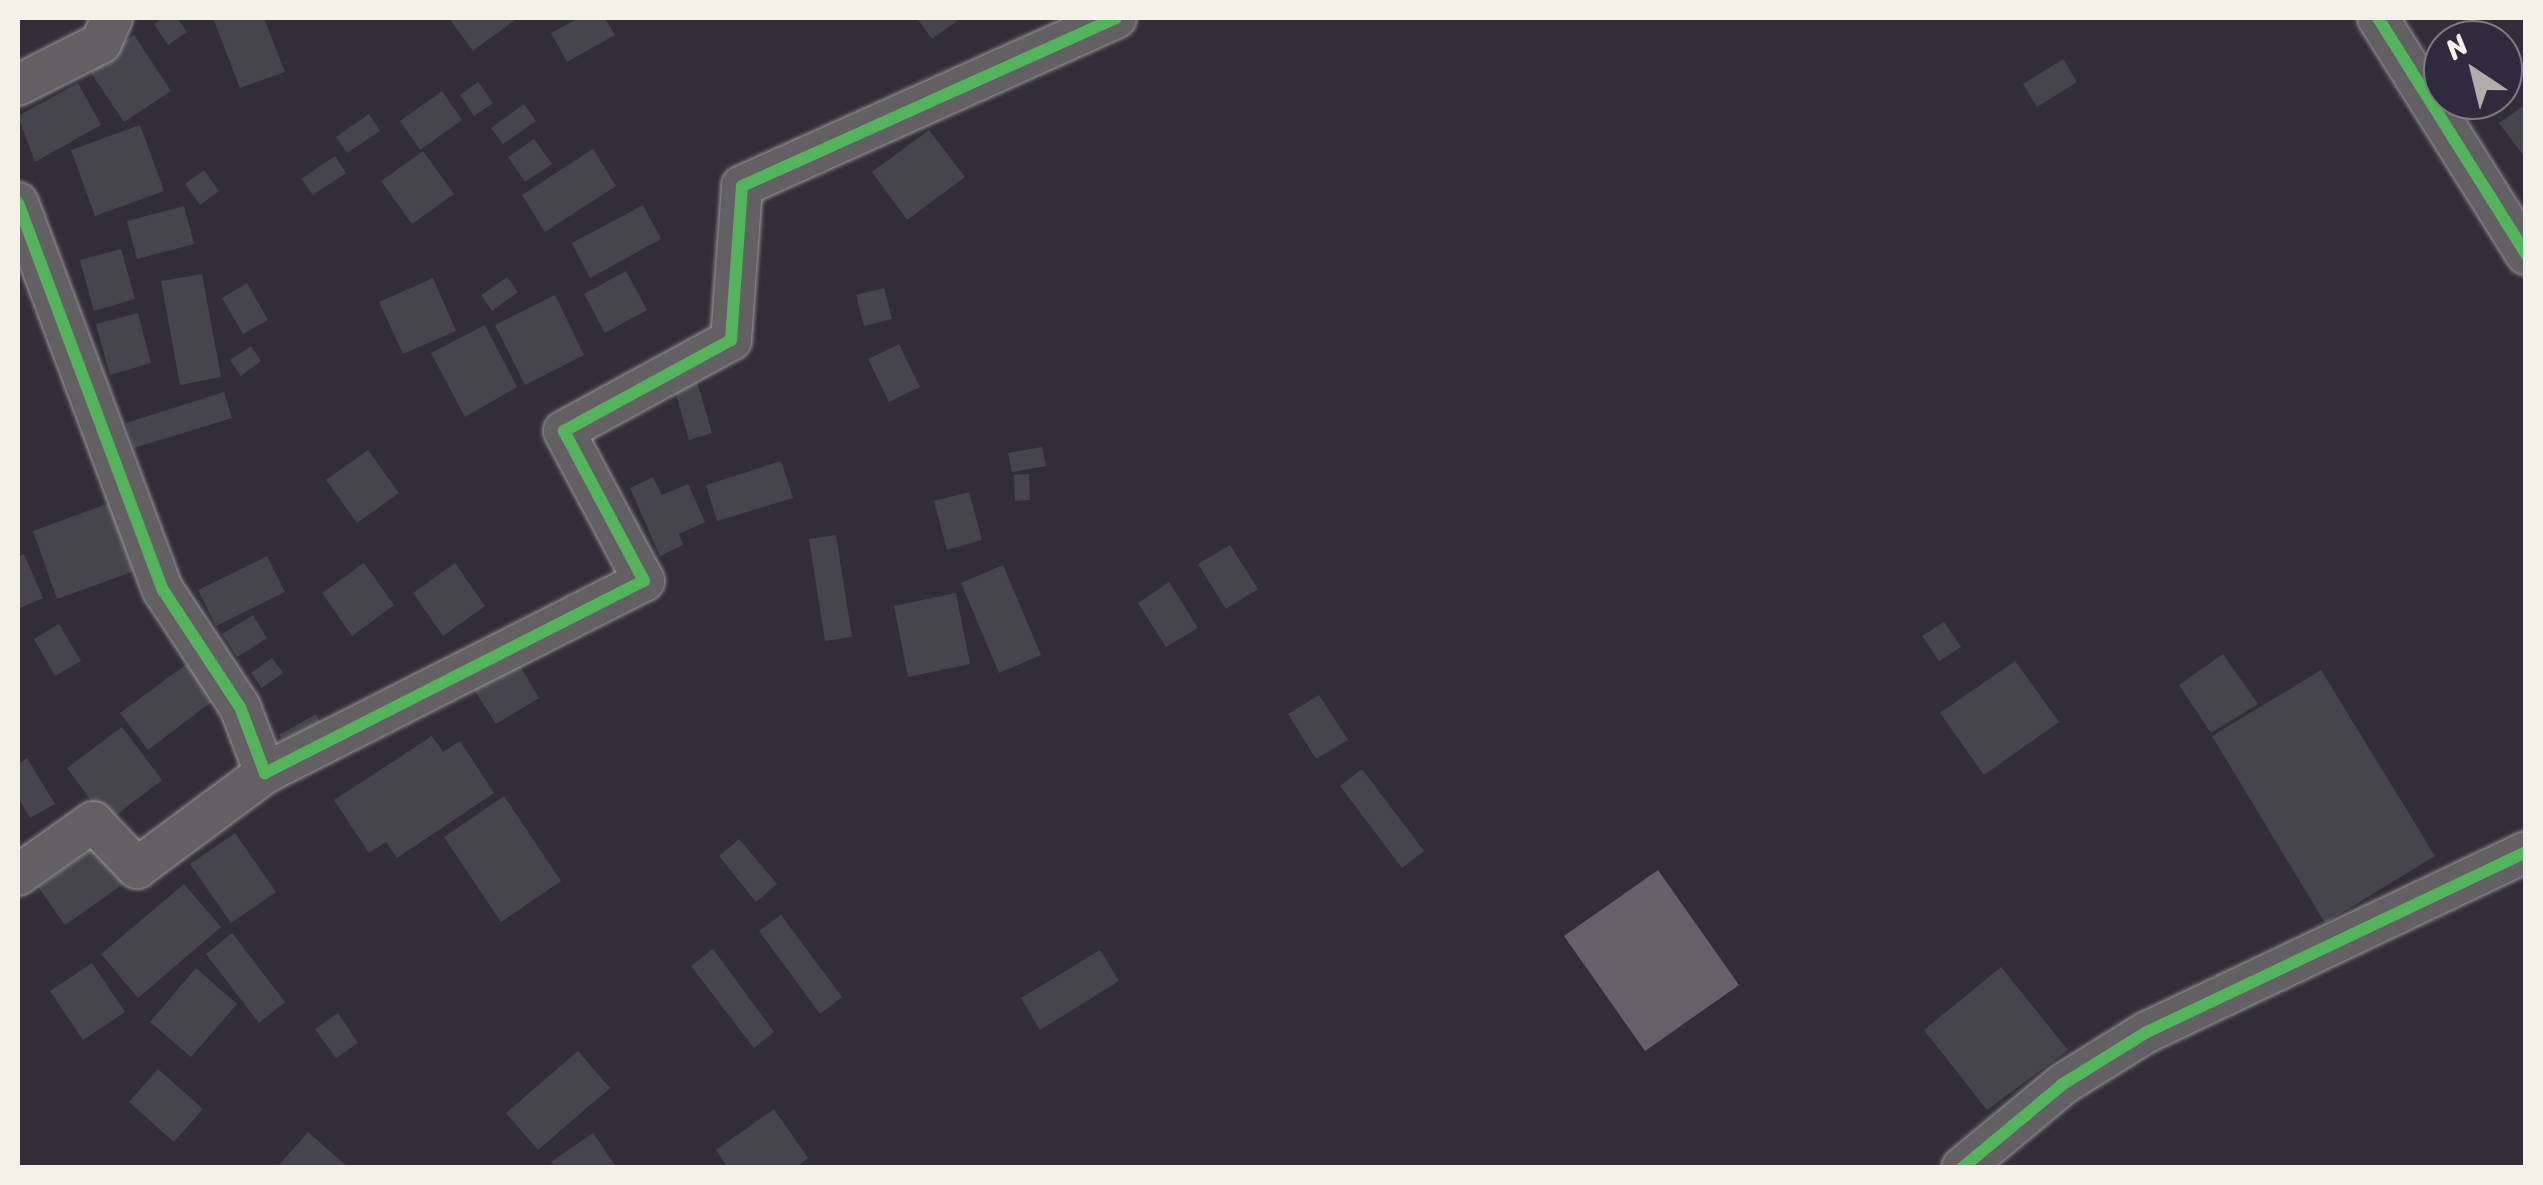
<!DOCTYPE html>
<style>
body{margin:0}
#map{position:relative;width:2543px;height:1185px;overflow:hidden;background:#312e39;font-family:Sriracha,sans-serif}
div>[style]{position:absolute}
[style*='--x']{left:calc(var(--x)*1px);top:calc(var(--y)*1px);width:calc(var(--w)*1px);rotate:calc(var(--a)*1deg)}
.water>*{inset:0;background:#65616b}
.building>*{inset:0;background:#46444c}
.roads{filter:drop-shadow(0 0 2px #9a989b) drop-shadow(0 0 2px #9a989b)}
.minor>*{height:40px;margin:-20px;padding:0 20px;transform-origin:20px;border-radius:20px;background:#626063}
.cycleway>*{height:12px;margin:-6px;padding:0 6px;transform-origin:6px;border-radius:6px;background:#56b35d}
span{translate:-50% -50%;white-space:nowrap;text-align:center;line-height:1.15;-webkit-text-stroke:8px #2f2a3d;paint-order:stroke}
.frame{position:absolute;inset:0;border:20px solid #f4f1e8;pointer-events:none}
.north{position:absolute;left:2423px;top:20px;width:100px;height:100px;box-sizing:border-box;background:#2f2a3d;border:2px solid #7e7a81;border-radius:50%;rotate:325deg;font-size:28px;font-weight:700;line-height:40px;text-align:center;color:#f4f1e8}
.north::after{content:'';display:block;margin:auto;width:35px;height:45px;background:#b0adab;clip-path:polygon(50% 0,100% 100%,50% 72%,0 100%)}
</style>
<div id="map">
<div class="water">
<i style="clip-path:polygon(1658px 870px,1739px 985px,1645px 1051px,1564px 936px)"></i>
</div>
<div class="building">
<i style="clip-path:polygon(163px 18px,177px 18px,187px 32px,168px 45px,154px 24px)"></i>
<i style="clip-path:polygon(213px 18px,264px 18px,285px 72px,240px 88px)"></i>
<i style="clip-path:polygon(449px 18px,513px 18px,515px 20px,473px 51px)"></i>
<i style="clip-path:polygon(579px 18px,605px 18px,615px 35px,567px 62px,551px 33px)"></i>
<i style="clip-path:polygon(917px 18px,961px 18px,932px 39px)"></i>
<i style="clip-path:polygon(134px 35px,171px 91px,124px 122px,87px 67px)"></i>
<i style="clip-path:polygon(2063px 59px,2077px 82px,2037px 107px,2023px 84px)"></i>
<i style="clip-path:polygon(478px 82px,493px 103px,474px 116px,460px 95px)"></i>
<i style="clip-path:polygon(78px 83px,101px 125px,35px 162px,18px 116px)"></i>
<i style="clip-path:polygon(442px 91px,462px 120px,420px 150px,400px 121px)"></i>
<i style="clip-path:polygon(524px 104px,536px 121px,503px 144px,491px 128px)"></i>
<i style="clip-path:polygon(2526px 104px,2526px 159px,2499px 123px)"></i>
<i style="clip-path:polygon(369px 114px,380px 131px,347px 153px,336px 137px)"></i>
<i style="clip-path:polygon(140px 125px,164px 191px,95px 216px,71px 150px)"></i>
<i style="clip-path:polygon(929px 130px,965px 177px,907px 220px,872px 172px)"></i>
<i style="clip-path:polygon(534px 139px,552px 164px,525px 182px,508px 157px)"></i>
<i style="clip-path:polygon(593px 149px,616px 186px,545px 232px,522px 195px)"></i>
<i style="clip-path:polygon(423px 151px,454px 194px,412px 224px,381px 181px)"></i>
<i style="clip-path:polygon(335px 156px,346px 173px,313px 195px,301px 179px)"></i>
<i style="clip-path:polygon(204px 170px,219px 191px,200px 205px,185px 184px)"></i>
<i style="clip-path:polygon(643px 205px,661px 239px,590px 278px,572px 243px)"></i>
<i style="clip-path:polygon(184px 206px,194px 244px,137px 259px,127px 221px)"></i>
<i style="clip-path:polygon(121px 249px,135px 299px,94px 311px,80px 260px)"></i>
<i style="clip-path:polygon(626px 271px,647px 310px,605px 333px,584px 294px)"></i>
<i style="clip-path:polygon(202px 274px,221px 377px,180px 385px,161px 281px)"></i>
<i style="clip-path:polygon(507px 277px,518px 292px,492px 311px,481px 295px)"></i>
<i style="clip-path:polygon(433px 278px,456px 331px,403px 354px,379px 302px)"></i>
<i style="clip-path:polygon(247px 283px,268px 320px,243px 334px,222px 298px)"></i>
<i style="clip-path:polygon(884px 288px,892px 319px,864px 326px,856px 295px)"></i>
<i style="clip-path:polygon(555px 295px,584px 355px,525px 385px,495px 325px)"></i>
<i style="clip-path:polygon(138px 313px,151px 363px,110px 375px,96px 324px)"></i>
<i style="clip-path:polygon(485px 325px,517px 387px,465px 417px,431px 353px)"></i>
<i style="clip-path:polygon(899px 344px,920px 387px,889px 402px,868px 359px)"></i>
<i style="clip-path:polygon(251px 346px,261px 361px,241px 376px,230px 360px)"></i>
<i style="clip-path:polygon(697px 381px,712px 433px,689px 440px,674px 387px)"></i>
<i style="clip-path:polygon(224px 392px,232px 418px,134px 448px,126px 423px)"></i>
<i style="clip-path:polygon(1042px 447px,1046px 466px,1012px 472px,1008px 453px)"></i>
<i style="clip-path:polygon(368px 450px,399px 493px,357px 523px,326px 480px)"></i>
<i style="clip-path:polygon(781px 461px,793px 498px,717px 521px,706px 485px)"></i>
<i style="clip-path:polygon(1029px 474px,1030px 500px,1015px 501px,1014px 475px)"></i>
<i style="clip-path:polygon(653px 477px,662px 495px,688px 484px,705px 522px,679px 534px,683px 545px,660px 556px,630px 488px)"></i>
<i style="clip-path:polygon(969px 492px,982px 540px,947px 550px,934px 501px)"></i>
<i style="clip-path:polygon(115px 501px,140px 569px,57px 599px,33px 531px)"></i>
<i style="clip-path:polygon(836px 535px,852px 637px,825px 641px,809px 539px)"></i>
<i style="clip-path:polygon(1230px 545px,1258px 589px,1226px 609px,1198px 564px)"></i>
<i style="clip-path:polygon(24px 554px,43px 598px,18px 609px,18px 557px)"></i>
<i style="clip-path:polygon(267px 556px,285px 592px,216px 626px,198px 590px)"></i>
<i style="clip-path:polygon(364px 563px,394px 605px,352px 636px,322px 593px)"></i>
<i style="clip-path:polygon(455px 563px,485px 606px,443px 636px,413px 593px)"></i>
<i style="clip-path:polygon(1003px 565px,1041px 655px,999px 673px,961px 583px)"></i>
<i style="clip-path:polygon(1169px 582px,1198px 628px,1166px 647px,1138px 603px)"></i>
<i style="clip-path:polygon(956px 593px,970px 664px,908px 677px,894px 606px)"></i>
<i style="clip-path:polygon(253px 615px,267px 638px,237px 657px,222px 634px)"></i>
<i style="clip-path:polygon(1944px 622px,1961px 647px,1939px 661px,1922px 636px)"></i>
<i style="clip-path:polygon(59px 624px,81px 661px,55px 676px,34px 639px)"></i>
<i style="clip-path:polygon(2223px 654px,2258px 704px,2211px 733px,2179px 685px)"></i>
<i style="clip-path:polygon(195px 658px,222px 694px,148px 750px,120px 713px)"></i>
<i style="clip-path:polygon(272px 658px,283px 673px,262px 688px,251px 673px)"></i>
<i style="clip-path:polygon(517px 661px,539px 698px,496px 724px,473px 688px)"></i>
<i style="clip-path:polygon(2015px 661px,2059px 722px,1984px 775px,1940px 713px)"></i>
<i style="clip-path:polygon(2321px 670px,2435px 856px,2325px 923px,2212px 736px)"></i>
<i style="clip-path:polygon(1319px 695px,1348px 740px,1316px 759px,1288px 714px)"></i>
<i style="clip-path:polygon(316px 714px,323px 729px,287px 749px,279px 735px)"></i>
<i style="clip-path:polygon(122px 727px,162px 780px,107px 822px,67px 768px)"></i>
<i style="clip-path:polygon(432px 736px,443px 752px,460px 741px,494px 793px,397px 858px,386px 842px,369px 853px,334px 800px)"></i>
<i style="clip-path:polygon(27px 758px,55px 804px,30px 818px,18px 797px,18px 764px)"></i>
<i style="clip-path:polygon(1362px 769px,1424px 851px,1402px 868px,1340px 786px)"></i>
<i style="clip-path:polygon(504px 796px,561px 881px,501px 922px,444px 837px)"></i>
<i style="clip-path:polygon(235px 833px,276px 892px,231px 923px,190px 864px)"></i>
<i style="clip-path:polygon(739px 839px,777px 884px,756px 902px,719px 856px)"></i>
<i style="clip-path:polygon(102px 842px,129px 880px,65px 925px,38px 887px)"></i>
<i style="clip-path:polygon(184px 884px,221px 927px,138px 998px,101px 954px)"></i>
<i style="clip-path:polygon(781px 915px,842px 997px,820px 1014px,759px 931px)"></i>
<i style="clip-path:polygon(232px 933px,285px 1002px,259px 1023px,206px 954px)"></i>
<i style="clip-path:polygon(713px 949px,774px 1032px,754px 1048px,691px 966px)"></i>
<i style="clip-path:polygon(1100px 950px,1119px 981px,1040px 1030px,1021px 998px)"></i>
<i style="clip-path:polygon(92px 963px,125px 1012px,83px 1040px,50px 991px)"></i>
<i style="clip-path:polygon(2001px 967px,2068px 1050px,1987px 1110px,1924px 1030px)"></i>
<i style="clip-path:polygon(196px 968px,237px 1004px,191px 1057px,150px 1022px)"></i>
<i style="clip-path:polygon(338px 1013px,358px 1043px,336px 1058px,315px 1029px)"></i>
<i style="clip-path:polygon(578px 1051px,610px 1088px,538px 1150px,506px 1113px)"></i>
<i style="clip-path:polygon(158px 1069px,203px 1109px,174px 1142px,129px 1102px)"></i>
<i style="clip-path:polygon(774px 1109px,808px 1158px,795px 1168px,728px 1168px,716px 1150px)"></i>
<i style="clip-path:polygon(308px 1132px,349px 1168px,278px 1166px)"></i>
<i style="clip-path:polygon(593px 1133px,617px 1168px,555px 1168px,551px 1162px)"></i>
</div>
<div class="roads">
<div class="minor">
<i style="--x:2378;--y:18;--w:279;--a:57.9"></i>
<i style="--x:18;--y:85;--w:93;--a:-26.8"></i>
<i style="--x:101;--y:43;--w:27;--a:-66"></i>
<i style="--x:18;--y:203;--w:413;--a:69.5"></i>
<i style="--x:163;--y:590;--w:140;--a:56.7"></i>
<i style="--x:240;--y:707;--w:71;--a:69.3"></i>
<i style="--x:265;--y:773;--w:425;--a:-26.9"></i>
<i style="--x:644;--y:581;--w:170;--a:-118.1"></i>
<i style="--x:564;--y:431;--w:190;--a:-28.6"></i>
<i style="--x:731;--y:340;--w:154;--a:-85.9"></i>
<i style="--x:742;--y:186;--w:410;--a:-24.2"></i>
<i style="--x:18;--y:875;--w:92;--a:-35.2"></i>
<i style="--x:93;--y:822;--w:64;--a:46.3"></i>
<i style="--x:137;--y:868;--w:159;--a:-36.6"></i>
<i style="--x:1962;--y:1168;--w:131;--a:-39.7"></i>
<i style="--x:2063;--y:1084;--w:99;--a:-31.8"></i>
<i style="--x:2147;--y:1032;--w:420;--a:-25.4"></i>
</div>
</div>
<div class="cycleway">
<i style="--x:2378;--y:18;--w:279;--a:57.9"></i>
<i style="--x:18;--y:203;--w:413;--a:69.5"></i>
<i style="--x:163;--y:590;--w:140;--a:56.7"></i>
<i style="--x:240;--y:707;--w:71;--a:69.3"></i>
<i style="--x:265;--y:773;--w:425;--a:-26.9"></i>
<i style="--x:644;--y:581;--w:170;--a:-118.1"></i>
<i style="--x:564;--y:431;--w:190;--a:-28.6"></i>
<i style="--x:731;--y:340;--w:154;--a:-85.9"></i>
<i style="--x:742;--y:186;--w:410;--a:-24.2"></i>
<i style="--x:1962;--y:1168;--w:131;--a:-39.7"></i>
<i style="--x:2063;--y:1084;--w:99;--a:-31.8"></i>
<i style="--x:2147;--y:1032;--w:420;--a:-25.4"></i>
</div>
<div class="frame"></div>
<div class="north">N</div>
</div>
